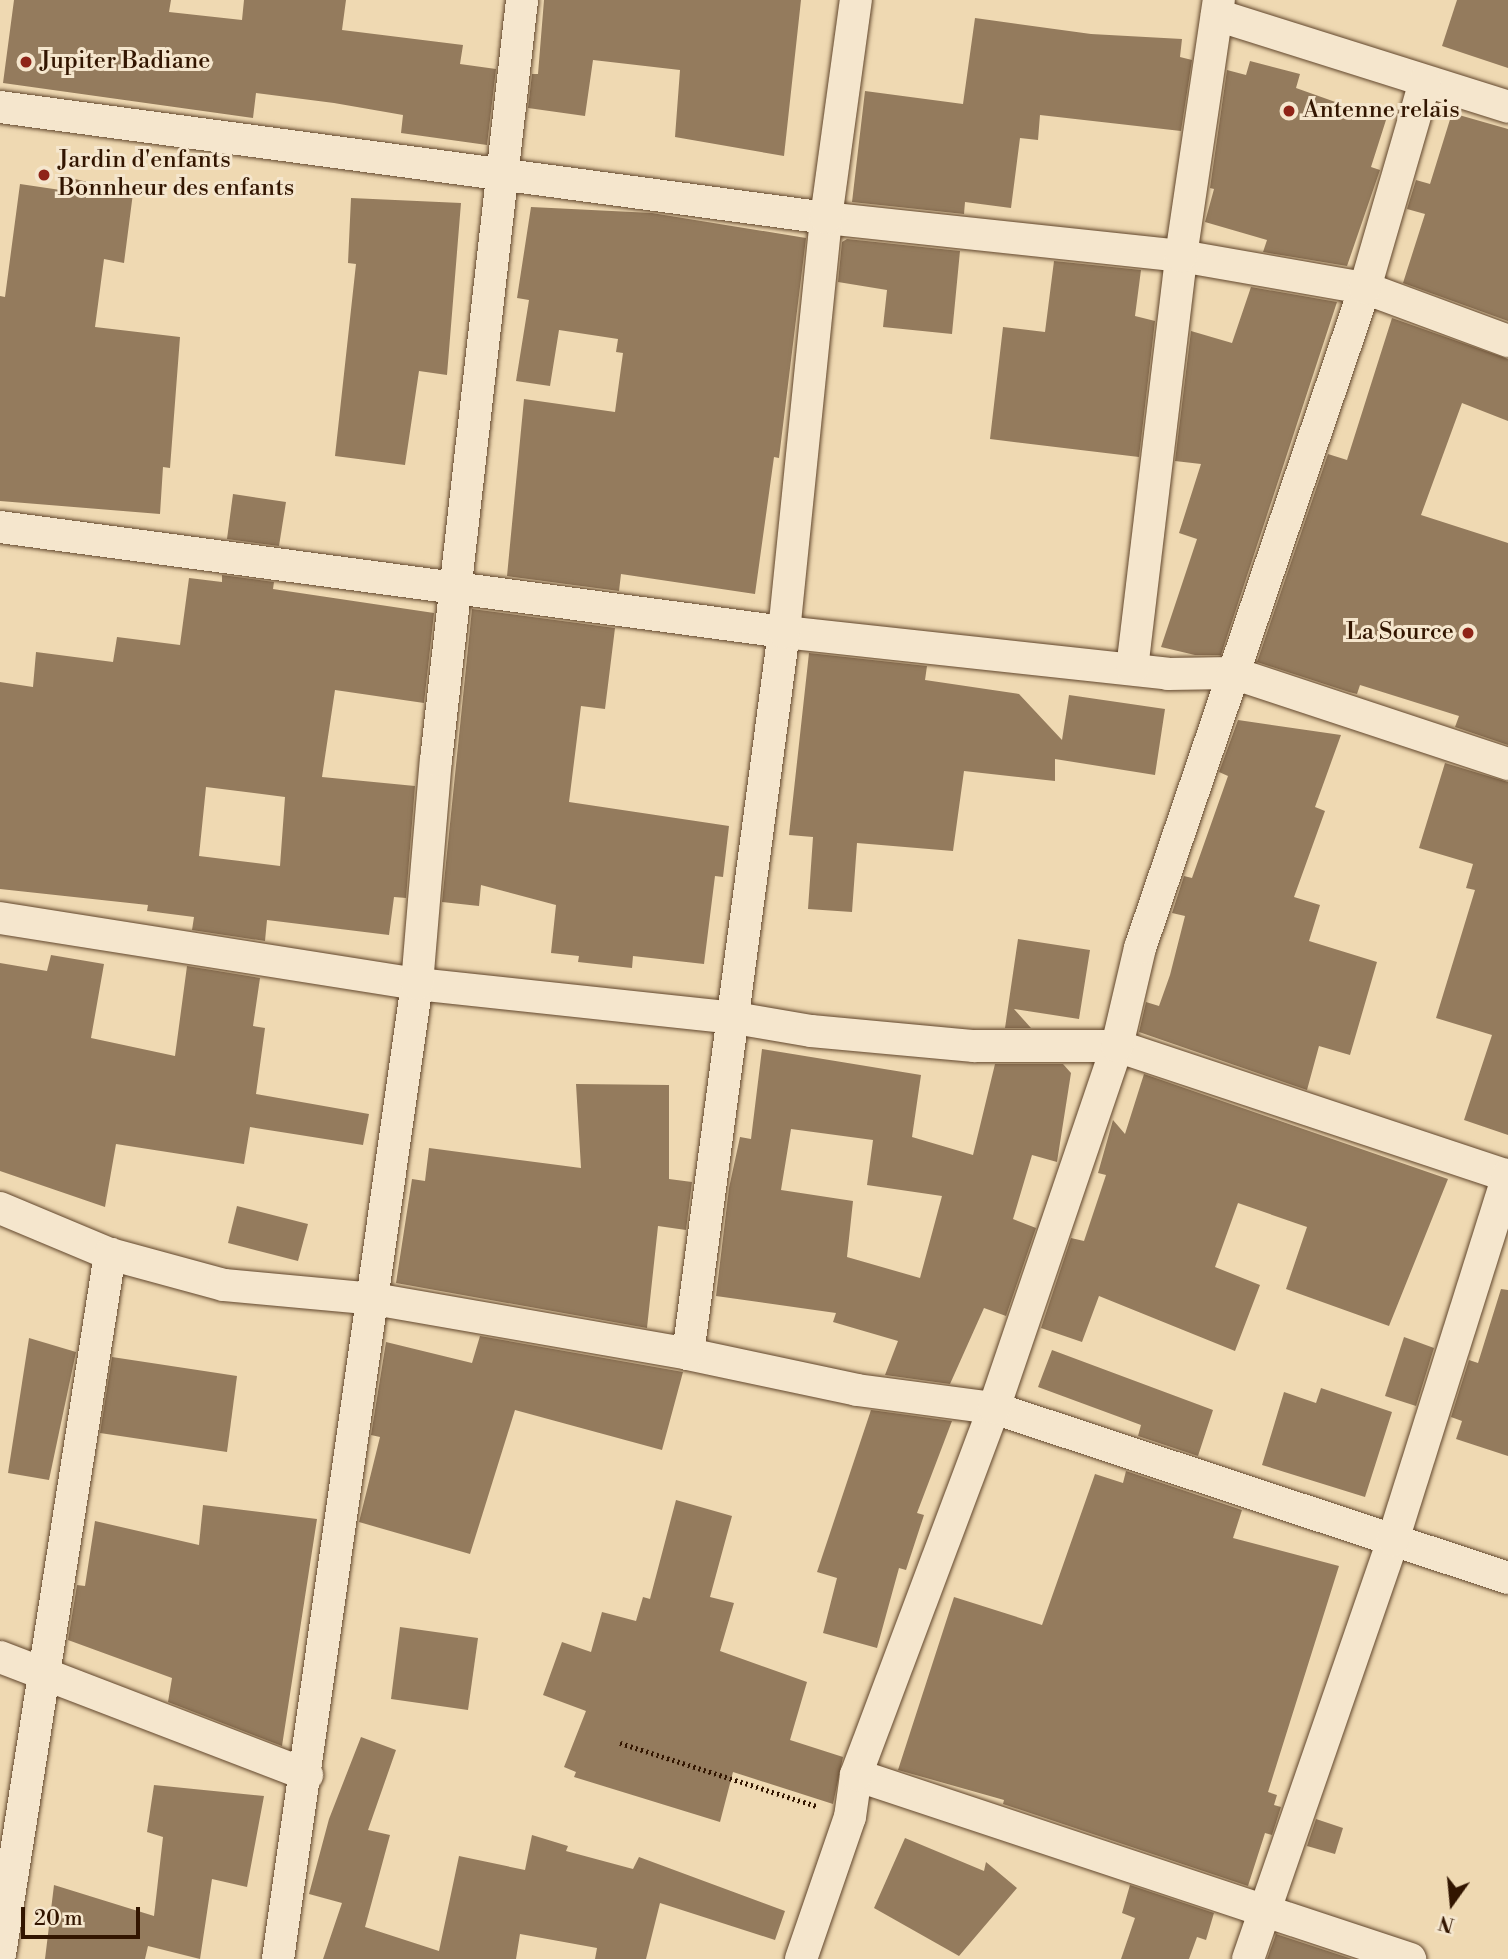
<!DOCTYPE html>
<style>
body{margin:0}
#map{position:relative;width:1508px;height:1959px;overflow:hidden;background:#efd9b2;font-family:"Libre Bodoni",serif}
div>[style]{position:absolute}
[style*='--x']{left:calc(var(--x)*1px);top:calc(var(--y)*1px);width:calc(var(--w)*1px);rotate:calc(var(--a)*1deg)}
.building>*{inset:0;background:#947b5d}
.path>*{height:4.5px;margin-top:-2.25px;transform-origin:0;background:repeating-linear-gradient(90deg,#321500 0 2px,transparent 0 5.5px)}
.roads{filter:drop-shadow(0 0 2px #61462c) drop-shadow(0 0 2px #61462c)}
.minor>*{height:32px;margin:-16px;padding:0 16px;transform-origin:16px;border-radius:16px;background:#f5e6cd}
.dots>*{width:19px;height:19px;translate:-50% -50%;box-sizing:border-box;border:4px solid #f5e6cd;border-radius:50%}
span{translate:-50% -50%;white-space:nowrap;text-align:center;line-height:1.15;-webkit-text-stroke:6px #f5e6cd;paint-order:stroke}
.poi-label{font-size:24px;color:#321500}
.left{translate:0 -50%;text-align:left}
.right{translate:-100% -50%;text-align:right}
.north{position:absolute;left:1417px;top:1868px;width:70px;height:70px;-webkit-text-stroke:5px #f5e6cd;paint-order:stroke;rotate:195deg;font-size:19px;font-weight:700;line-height:28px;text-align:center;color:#321500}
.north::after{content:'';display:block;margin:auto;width:24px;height:32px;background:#321500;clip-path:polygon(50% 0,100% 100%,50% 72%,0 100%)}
.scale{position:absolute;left:21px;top:1907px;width:119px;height:32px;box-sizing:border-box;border:4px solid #321500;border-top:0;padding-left:9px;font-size:21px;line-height:24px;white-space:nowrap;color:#321500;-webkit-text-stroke:5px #f5e6cd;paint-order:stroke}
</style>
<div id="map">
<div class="building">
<i style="clip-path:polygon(14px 0,171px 0,169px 12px,242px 20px,244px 0,346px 0,342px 30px,463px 45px,460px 64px,496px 69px,487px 145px,401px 133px,403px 115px,334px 103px,256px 93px,253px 118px,3px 83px)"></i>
<i style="clip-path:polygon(544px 0,801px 0,784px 156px,675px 137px,680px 70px,593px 60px,585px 116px,528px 108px,532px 74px,538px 74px)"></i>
<i style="clip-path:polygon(1457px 0,1508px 0,1508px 68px,1442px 46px)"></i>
<i style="clip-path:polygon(975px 18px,1091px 34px,1182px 39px,1180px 57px,1192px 60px,1181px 131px,1040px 115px,1038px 140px,1020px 138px,1011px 208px,965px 202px,964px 214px,852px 202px,865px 91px,963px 104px)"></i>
<i style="clip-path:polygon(1250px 61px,1300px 74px,1296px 88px,1386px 120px,1371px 167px,1380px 170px,1347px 266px,1263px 252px,1267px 240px,1205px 222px,1214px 189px,1210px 188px,1227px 70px,1246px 75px)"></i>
<i style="clip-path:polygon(1452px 113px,1508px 129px,1508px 321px,1403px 283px,1425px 214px,1407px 209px,1416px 180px,1430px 184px)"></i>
<i style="clip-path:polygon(75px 179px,133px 193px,124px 263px,104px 259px,95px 327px,180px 337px,170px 468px,163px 467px,160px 514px,0 501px,0 296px,5px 297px,20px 184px,74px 192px)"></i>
<i style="clip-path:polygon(351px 198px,461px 203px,447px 375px,419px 371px,405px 465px,335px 456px,356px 264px,348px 263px)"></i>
<i style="clip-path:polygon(531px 207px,652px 213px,806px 238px,779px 458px,774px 457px,755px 594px,621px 574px,619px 591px,507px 576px,524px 399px,615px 412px,623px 353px,616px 352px,618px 339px,559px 330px,550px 386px,516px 381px,529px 300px,517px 298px)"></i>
<i style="clip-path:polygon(847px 239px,960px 251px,952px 334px,883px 327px,887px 290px,838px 282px,842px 242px)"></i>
<i style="clip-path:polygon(1054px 261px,1141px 270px,1135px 316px,1155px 321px,1139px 457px,990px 439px,1003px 327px,1045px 332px)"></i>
<i style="clip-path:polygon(1251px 287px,1337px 302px,1221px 655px,1195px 655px,1161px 647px,1197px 539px,1179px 533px,1201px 464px,1175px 461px,1191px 331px,1232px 343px)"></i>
<i style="clip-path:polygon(1392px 318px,1508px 359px,1508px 421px,1462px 403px,1421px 515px,1508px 543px,1508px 745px,1455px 727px,1459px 716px,1360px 685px,1357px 694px,1349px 692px,1257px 662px,1328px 454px,1347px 460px)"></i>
<i style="clip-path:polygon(233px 494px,286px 502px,279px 546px,227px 539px)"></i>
<i style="clip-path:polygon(evenodd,222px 575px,274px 582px,273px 589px,434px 613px,424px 703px,335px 690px,322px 777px,415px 786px,406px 898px,394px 897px,389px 935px,267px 920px,265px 941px,192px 930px,194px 917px,147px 911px,148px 905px,0 889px,0 682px,33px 687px,36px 652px,113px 662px,117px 637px,180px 645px,189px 578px,222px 582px,222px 575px,206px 787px,285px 797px,280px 866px,199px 856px,206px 787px)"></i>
<i style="clip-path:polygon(472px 609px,615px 628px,605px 709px,581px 706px,569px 802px,729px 826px,723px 877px,715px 876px,704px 964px,633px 956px,632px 968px,578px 962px,579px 956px,551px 953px,556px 905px,481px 885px,479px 906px,442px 902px)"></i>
<i style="clip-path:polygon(809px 653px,927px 666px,925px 680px,1019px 694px,1062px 740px,1069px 695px,1165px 709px,1155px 775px,1055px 759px,1055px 781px,964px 771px,953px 851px,857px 843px,852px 912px,808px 909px,813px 837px,789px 835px)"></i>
<i style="clip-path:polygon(1238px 720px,1341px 735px,1315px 807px,1325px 811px,1294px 897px,1320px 905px,1309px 941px,1377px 962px,1350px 1055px,1319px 1046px,1307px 1090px,1139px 1032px,1146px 1002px,1159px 1006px,1170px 975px,1185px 916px,1172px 913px,1184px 876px,1192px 878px,1228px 776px,1219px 772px)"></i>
<i style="clip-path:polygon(1445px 763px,1508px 782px,1508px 1135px,1464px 1120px,1492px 1035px,1436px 1018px,1475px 890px,1466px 888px,1473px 864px,1419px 848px)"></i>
<i style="clip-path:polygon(1018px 939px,1090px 950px,1079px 1019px,1014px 1009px,1031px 1028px,1005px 1028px)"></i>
<i style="clip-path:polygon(51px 955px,104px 964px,91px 1038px,175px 1056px,187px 966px,260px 978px,253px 1026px,265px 1028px,256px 1094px,369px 1114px,363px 1145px,250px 1127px,244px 1164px,116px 1144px,105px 1207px,0 1171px,0 963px,47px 971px)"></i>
<i style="clip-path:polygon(evenodd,762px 1049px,921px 1075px,912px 1137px,973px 1155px,995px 1064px,1063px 1064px,1071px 1073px,1057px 1162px,1032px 1155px,1013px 1219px,1036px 1228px,1006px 1316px,984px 1308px,950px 1384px,885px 1375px,898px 1341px,833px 1322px,836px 1313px,716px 1296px,729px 1188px,740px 1137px,751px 1139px,762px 1049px,791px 1129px,873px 1140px,867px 1185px,942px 1196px,920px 1278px,847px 1257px,853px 1201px,781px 1190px,791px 1129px)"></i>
<i style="clip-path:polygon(1144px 1074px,1448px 1179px,1389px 1326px,1286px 1289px,1307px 1227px,1238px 1203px,1215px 1267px,1260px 1285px,1235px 1351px,1099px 1296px,1082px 1342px,1041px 1328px,1071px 1238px,1084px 1241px,1106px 1175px,1098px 1173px,1113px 1120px,1125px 1134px)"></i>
<i style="clip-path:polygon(576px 1084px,669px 1085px,669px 1179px,692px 1182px,686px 1230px,658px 1226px,647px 1328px,396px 1283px,412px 1179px,425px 1181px,429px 1148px,581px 1168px)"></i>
<i style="clip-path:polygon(237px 1206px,308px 1224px,298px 1261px,228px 1243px)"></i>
<i style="clip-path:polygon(1501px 1289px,1508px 1290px,1508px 1456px,1456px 1439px,1462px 1421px,1451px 1417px,1469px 1360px,1478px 1363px)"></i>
<i style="clip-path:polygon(480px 1336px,683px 1372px,662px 1450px,515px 1410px,470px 1554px,359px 1522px,380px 1437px,371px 1435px,386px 1342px,472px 1363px)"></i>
<i style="clip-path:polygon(1404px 1337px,1434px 1348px,1416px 1406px,1385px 1396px)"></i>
<i style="clip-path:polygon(29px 1338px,76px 1352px,49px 1480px,8px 1473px)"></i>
<i style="clip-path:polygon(1052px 1350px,1213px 1410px,1198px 1456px,1138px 1436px,1141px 1425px,1038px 1387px)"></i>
<i style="clip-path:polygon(112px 1357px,237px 1376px,227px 1452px,100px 1433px)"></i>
<i style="clip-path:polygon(1321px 1388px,1392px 1412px,1365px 1497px,1262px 1465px,1284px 1392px,1316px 1403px)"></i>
<i style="clip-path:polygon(871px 1410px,952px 1421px,917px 1513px,924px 1515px,906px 1570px,899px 1568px,877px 1648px,823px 1633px,837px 1578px,817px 1572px)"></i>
<i style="clip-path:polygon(1126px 1471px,1242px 1510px,1233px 1538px,1339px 1566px,1268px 1792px,1277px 1795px,1274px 1805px,1281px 1807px,1272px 1835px,1265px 1833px,1248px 1886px,1003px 1804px,1004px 1800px,898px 1770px,954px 1597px,1042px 1625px,1095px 1474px,1123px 1483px)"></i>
<i style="clip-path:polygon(676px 1500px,732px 1516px,710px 1597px,734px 1603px,720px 1651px,807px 1682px,790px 1740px,843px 1757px,833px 1804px,733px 1772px,720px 1822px,574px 1777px,576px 1772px,564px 1767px,586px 1711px,543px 1695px,562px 1642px,591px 1652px,602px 1612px,636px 1621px,643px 1597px,650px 1599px)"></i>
<i style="clip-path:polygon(203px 1505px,317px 1519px,282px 1746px,168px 1702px,172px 1678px,68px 1640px,77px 1585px,85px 1586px,95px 1521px,199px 1545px)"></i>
<i style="clip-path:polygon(400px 1627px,478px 1638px,468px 1710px,391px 1699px)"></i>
<i style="clip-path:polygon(361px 1737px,396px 1750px,368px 1830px,390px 1835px,365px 1927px,439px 1951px,459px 1856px,525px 1870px,532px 1835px,568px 1846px,566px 1851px,633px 1869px,639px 1857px,785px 1911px,775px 1940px,660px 1903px,646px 1959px,595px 1959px,597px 1948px,520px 1934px,516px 1959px,323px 1959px,342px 1903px,309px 1894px,329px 1819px)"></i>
<i style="clip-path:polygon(154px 1785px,264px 1796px,247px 1887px,212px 1879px,200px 1959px,148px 1946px,145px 1959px,45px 1959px,54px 1885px,154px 1916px,163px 1837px,147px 1832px)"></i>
<i style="clip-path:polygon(1316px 1819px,1343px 1828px,1335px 1854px,1307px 1846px)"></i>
<i style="clip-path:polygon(905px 1838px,984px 1871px,986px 1862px,1017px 1888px,959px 1956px,874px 1908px)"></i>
<i style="clip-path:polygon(1130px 1885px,1214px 1913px,1206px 1940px,1197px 1937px,1189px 1959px,1121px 1959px,1135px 1918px,1122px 1913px)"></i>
<i style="clip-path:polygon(1276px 1934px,1352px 1959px,1267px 1959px)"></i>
</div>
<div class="path">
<i style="--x:620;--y:1743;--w:206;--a:17.8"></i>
</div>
<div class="roads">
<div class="minor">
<i style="--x:1217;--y:15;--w:305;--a:17.5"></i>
<i style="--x:0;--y:107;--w:833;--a:7.65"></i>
<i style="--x:826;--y:218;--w:357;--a:6.1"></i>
<i style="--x:1181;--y:256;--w:187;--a:9.9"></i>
<i style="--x:1365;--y:288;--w:153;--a:20.3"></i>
<i style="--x:0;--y:527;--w:791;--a:7.63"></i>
<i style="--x:784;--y:632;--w:386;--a:6.2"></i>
<i style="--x:1168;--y:674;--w:65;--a:-0.9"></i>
<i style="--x:1233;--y:673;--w:290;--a:18.3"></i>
<i style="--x:1132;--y:669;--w:416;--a:-83.2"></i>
<i style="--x:1181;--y:256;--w:259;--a:-81.6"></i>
<i style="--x:0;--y:918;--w:422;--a:9"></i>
<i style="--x:417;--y:984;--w:320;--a:6.1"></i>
<i style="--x:735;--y:1018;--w:77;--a:9.7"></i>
<i style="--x:811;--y:1031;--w:164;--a:5.3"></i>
<i style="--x:974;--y:1046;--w:143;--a:0"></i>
<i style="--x:1117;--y:1046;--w:412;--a:18.4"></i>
<i style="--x:0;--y:1208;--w:119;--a:22.7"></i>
<i style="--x:110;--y:1254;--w:118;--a:15.2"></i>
<i style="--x:224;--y:1285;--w:151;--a:5.3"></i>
<i style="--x:374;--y:1299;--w:319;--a:9.9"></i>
<i style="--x:688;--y:1354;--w:173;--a:12"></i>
<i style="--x:857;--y:1390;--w:138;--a:7.5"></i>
<i style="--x:994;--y:1408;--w:541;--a:18.3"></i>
<i style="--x:688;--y:1354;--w:728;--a:-82.43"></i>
<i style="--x:784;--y:632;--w:416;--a:-84.2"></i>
<i style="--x:826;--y:218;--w:220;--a:-82.2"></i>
<i style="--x:0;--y:1657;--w:329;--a:21"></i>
<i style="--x:856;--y:1775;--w:584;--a:18.37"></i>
<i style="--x:0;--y:1954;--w:709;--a:-81.07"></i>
<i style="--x:278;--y:1959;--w:985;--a:-81.89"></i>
<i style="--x:417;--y:984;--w:225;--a:-85.2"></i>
<i style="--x:436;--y:760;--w:765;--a:-83.54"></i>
<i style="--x:801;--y:1959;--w:150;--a:-71"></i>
<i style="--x:850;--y:1817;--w:42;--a:-81.9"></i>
<i style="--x:856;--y:1775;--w:392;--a:-69.4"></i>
<i style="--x:994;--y:1408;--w:382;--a:-71.2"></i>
<i style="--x:1117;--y:1046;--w:101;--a:-76.8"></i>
<i style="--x:1140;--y:948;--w:697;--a:-71.18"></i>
<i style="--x:1365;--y:288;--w:215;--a:-73.8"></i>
<i style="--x:1248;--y:1959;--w:443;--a:-70.9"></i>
<i style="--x:1393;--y:1540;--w:383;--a:-72.5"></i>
</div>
</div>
<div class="dots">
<i style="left:26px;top:62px;background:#8f2418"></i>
<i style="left:1289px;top:111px;background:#8f2418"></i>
<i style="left:44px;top:175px;background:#8f2418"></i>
<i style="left:1468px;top:633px;background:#8f2418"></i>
</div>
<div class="poi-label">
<span class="left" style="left:40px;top:62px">Jupiter Badiane</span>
<span class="left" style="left:1303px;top:111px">Antenne relais</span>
<span class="left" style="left:58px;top:175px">Jardin d'enfants<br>Bonnheur des enfants</span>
<span class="right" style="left:1454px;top:633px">La Source</span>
</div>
<div class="north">N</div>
<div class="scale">20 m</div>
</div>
